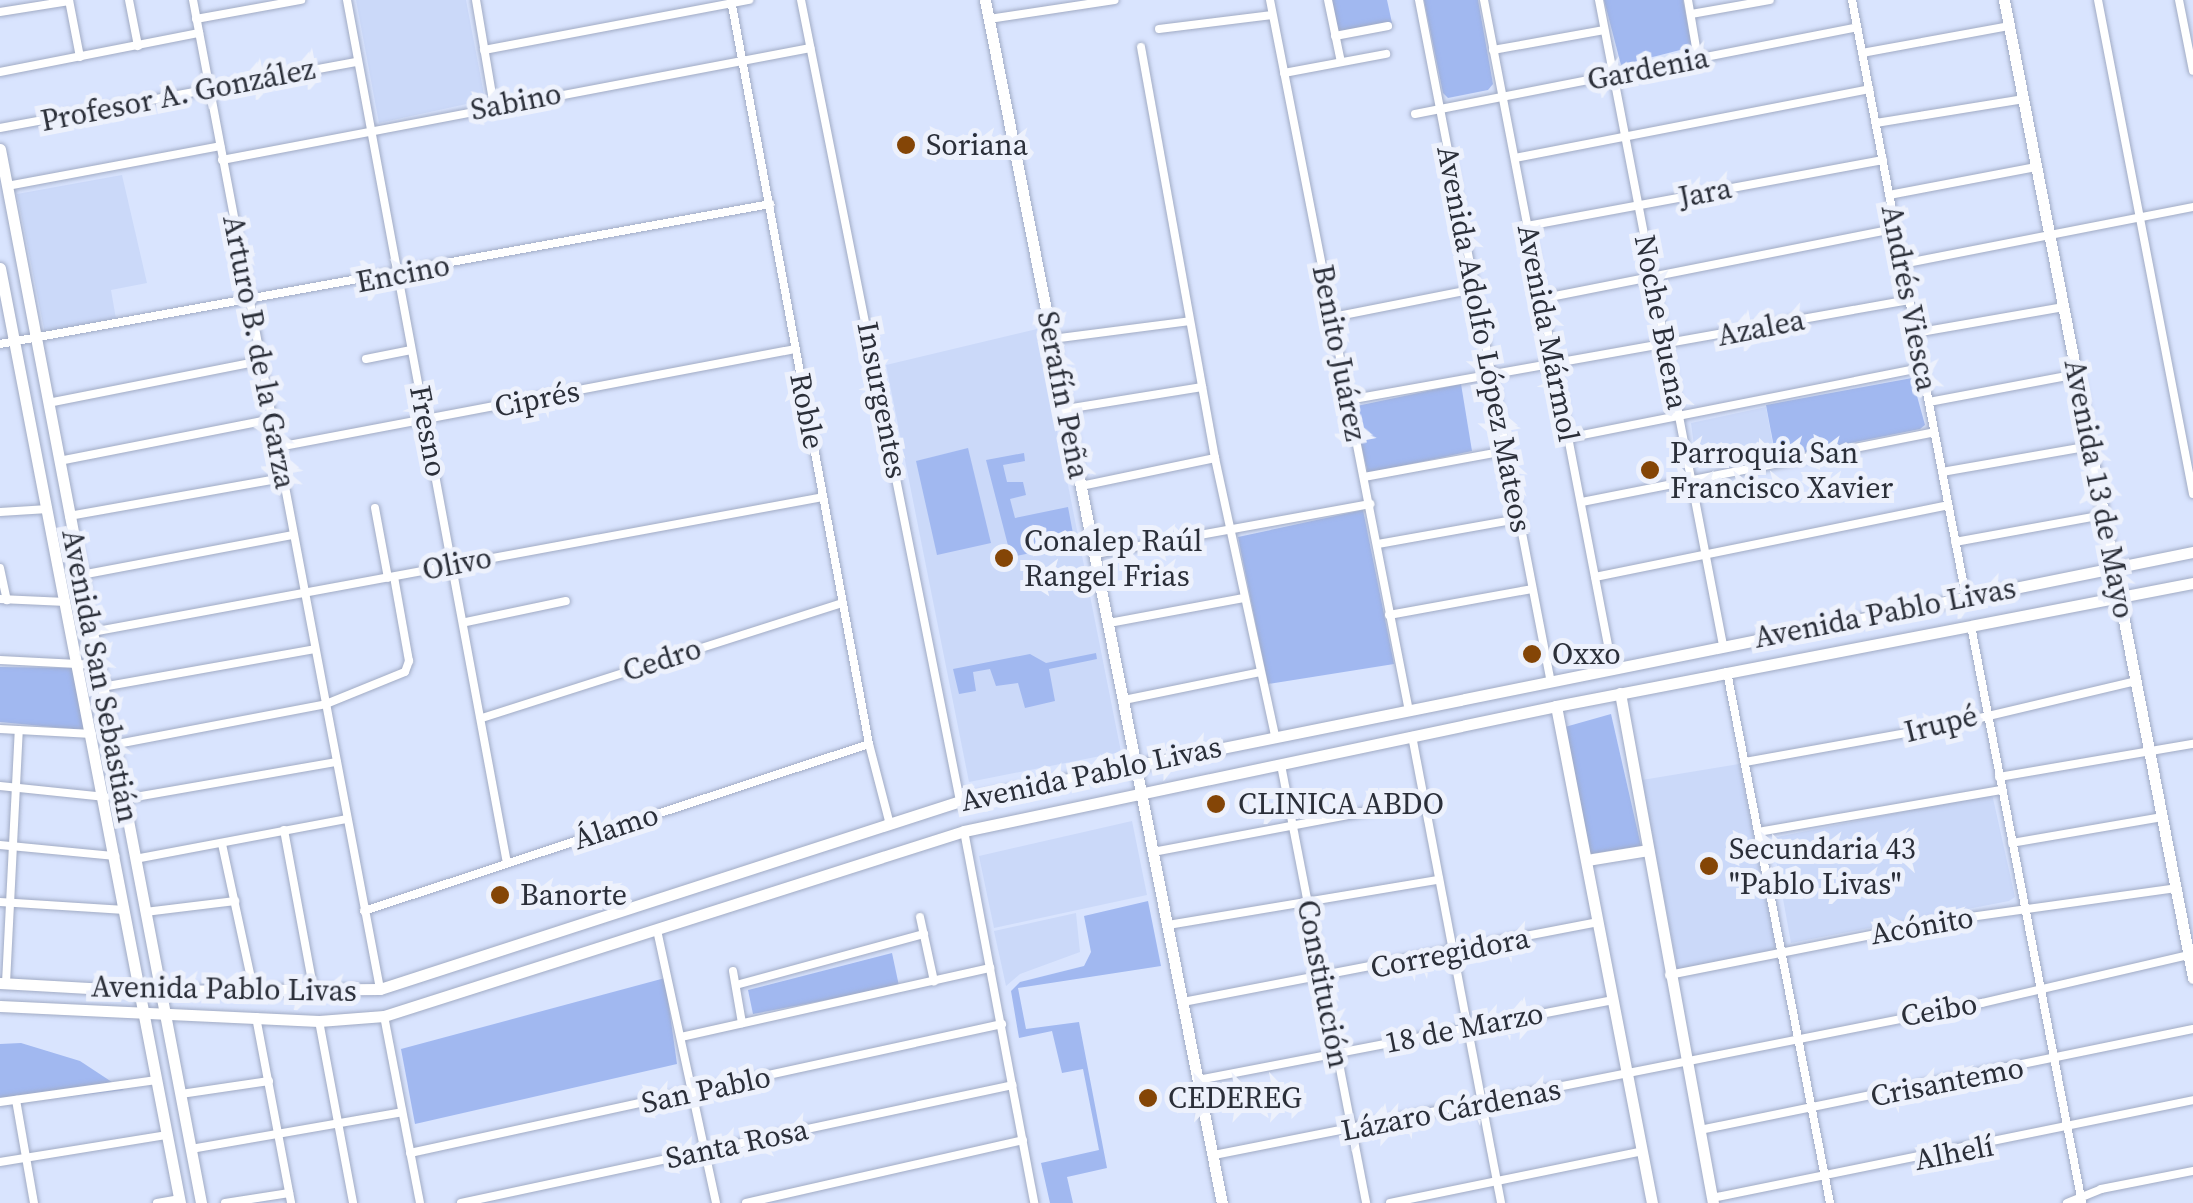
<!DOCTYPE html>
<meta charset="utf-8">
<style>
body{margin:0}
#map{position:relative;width:2193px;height:1203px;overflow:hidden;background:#d9e4fe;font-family:"Source Serif 4",serif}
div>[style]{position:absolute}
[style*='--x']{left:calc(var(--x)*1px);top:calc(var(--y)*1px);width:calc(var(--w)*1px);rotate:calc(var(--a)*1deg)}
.built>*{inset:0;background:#cbd9f9}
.green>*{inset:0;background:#a1b8f0}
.roads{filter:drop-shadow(0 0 2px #a1abc4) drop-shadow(0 0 2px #a1abc4)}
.street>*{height:8px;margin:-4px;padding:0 4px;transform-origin:4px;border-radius:4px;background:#fff}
.secondary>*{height:11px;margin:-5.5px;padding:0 5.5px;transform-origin:5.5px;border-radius:5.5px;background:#fff}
.dots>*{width:28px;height:28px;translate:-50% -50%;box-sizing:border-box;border:5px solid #edf1fc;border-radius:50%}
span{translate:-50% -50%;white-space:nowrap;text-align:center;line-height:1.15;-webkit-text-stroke:10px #edf1fc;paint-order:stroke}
.street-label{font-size:30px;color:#2b2f39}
.poi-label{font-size:30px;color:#2b2f39}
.left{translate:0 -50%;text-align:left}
</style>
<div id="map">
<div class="built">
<i style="clip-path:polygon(356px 0,466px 0,485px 100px,379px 123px)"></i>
<i style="clip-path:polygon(122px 175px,147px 283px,111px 290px,116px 319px,45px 334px,17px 194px)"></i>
<i style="clip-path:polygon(1037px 329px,1121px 752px,969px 782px,886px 365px)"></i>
<i style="clip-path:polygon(1766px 407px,1775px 456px,1697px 468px,1691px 423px)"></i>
<i style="clip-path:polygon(1739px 764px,1777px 951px,1678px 971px,1642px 780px)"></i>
<i style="clip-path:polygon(1992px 794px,2015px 897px,2009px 901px,1791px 943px,1772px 838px)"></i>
<i style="clip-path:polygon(1132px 821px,1147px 895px,994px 928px,979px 856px)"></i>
<i style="clip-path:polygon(1076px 913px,1080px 952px,1020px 974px,1006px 986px,994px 931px)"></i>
</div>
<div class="green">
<i style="clip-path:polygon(1328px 0,1387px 0,1392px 23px,1334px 34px)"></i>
<i style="clip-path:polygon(1424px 0,1478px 0,1493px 84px,1488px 90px,1448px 98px,1443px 93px)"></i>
<i style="clip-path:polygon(1604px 0,1683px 0,1692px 47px,1621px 65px)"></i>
<i style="clip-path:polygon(1912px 378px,1925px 425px,1920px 429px,1776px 458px,1766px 405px)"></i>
<i style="clip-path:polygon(1461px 384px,1472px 451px,1368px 473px,1352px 407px)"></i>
<i style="clip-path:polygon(968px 448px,991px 543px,937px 555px,916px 461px)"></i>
<i style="clip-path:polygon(1024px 453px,1025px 461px,1003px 465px,1007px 482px,1023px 482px,1026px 495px,1010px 499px,1015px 518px,1068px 507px,1075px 544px,1011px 557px,986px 460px)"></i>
<i style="clip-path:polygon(1363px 510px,1394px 664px,1268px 684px,1238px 537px)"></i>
<i style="clip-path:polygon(1096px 653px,1097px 659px,1049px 669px,1055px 701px,1025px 708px,1018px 683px,996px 686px,990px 669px,973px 672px,976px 691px,959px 694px,953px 669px,1030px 654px,1046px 663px)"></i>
<i style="clip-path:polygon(0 667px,73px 668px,84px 730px,0 722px)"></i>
<i style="clip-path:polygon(1611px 714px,1641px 846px,1590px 854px,1565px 727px)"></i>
<i style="clip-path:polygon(1148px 901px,1161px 966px,1018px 988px,1026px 1029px,1079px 1022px,1107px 1168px,1067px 1177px,1073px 1203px,1050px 1203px,1041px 1163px,1099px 1150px,1083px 1069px,1062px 1073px,1052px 1031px,1019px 1038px,1011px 991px,1020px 982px,1084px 966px,1091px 952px,1084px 916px)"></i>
<i style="clip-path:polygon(892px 953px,899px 986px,753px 1014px,748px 990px)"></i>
<i style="clip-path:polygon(665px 978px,677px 1064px,415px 1124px,401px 1049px)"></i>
<i style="clip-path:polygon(21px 1043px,80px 1061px,124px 1090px,0 1105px,0 1044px)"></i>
</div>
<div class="roads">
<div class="street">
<i style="--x:69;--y:0;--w:58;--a:79.1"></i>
<i style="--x:129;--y:0;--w:47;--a:78.9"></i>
<i style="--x:193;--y:0;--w:1007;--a:79.29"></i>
<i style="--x:347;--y:0;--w:878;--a:79.5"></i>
<i style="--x:476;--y:0;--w:108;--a:80.4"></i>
<i style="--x:731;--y:0;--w:757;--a:79.49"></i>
<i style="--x:869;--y:744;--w:80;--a:75.4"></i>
<i style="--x:801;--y:0;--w:817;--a:78.77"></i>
<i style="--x:1270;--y:0;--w:719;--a:78.94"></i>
<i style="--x:1328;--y:0;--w:63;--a:78.2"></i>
<i style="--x:1419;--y:0;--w:691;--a:79.06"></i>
<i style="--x:1484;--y:0;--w:678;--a:79.12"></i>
<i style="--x:1599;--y:0;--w:657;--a:79.12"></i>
<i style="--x:1688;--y:0;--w:60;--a:80.4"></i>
<i style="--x:1852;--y:0;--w:608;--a:79.19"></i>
<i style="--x:2098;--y:0;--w:503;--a:79.11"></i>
<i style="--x:2179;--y:0;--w:72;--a:78.8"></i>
<i style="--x:0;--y:12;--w:70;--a:-9.1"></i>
<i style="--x:1691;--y:14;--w:80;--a:-10"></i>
<i style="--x:196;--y:19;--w:107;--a:-10.3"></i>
<i style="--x:989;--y:19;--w:127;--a:-8.6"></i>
<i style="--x:1159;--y:29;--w:114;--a:-7.1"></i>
<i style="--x:1335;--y:36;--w:54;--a:-10.7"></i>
<i style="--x:1141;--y:47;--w:418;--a:79.8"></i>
<i style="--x:1215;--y:458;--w:283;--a:77.8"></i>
<i style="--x:484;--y:50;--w:270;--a:-10.7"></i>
<i style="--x:1493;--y:50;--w:113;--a:-10.2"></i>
<i style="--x:1862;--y:53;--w:149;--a:-10.4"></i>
<i style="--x:0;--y:72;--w:203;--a:-11.1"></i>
<i style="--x:1284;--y:73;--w:104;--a:-10.6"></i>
<i style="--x:1415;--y:114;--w:450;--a:-11.1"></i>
<i style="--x:1876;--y:123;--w:150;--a:-9.2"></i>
<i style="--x:0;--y:128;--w:362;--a:-10.5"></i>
<i style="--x:1515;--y:158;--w:361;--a:-11"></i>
<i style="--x:222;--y:160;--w:599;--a:-10.78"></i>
<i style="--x:7;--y:186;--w:217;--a:-10.6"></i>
<i style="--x:1889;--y:195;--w:150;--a:-10.8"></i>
<i style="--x:1527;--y:226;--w:362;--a:-10.5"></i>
<i style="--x:1902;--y:264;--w:297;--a:-11.1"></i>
<i style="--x:1540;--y:299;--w:362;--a:-11.2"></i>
<i style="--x:1333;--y:317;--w:145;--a:-11.2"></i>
<i style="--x:1915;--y:333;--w:151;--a:-9.9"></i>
<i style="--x:1052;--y:339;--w:139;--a:-7.4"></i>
<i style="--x:0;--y:344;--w:783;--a:-10.3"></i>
<i style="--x:366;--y:359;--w:46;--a:-11.3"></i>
<i style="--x:1348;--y:400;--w:570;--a:-10.11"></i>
<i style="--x:1929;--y:402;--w:151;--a:-10.7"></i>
<i style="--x:48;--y:403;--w:217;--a:-11.2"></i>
<i style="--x:1066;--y:409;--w:138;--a:-9.2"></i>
<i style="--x:1567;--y:438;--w:362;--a:-11.2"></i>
<i style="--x:278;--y:447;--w:526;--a:-10.73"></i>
<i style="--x:59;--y:461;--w:218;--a:-11.1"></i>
<i style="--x:1942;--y:472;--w:151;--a:-9.9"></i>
<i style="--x:1364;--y:477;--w:143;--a:-10.4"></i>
<i style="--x:1081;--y:486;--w:137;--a:-11.8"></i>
<i style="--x:1582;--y:502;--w:359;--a:-11.2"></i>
<i style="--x:375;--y:508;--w:71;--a:79.5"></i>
<i style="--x:0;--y:512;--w:48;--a:-3.6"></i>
<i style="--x:69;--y:516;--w:217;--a:-10.1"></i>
<i style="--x:1955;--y:542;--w:151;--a:-10.3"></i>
<i style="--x:1378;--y:544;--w:143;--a:-10.1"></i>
<i style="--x:1095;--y:554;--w:280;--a:-10.3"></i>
<i style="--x:0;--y:568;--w:33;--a:78"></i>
<i style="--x:81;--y:575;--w:216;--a:-10.7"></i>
<i style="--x:1595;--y:577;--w:360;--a:-11.5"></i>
<i style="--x:0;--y:599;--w:66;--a:2.6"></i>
<i style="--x:1389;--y:615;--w:145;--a:-10.3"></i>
<i style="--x:466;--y:622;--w:102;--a:-11.9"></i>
<i style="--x:1109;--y:623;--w:137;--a:-10.5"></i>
<i style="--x:1971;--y:626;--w:588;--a:79.11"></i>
<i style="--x:92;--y:632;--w:743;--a:-10.46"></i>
<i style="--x:0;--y:660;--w:97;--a:3"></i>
<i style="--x:1727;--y:672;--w:541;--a:79.02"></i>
<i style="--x:102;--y:687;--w:216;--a:-10.1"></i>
<i style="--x:1124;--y:700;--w:139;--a:-11.6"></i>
<i style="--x:482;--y:718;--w:379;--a:-17.7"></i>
<i style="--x:0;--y:729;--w:92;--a:3.1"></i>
<i style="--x:1412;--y:736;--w:475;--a:79.2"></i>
<i style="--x:112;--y:745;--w:218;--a:-10.8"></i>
<i style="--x:326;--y:704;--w:85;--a:-22.1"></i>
<i style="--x:405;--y:672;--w:12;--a:-70"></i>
<i style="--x:409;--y:661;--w:85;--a:-100.1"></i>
<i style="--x:1745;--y:762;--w:204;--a:-10.2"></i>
<i style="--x:1946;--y:726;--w:195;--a:-13.3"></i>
<i style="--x:1281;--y:765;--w:446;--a:79"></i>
<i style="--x:1999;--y:777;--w:197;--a:-9.7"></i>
<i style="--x:0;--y:786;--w:106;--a:6"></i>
<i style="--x:124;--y:799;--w:216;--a:-9.9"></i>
<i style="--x:284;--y:830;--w:165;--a:79.5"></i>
<i style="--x:964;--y:831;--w:379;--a:79.3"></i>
<i style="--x:1758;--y:832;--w:248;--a:-9.8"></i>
<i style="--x:2012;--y:843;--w:153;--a:-9.8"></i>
<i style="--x:222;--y:844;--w:151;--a:77.8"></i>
<i style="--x:0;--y:845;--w:116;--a:5.5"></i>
<i style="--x:1153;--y:852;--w:275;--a:-10.7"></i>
<i style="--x:135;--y:859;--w:216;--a:-10.7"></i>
<i style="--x:0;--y:902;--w:125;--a:3.7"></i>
<i style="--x:364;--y:911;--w:532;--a:-18.3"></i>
<i style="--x:145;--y:912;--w:91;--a:-7"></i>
<i style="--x:920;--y:917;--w:66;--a:77.7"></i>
<i style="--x:1168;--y:925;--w:272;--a:-9.5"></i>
<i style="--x:657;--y:930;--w:279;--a:77.8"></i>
<i style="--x:733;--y:971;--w:53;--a:80.2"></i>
<i style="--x:1669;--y:975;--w:278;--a:-11.2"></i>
<i style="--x:1942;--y:921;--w:236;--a:-8"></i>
<i style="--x:6;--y:983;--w:253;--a:-87.1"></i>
<i style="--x:736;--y:985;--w:195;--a:-15.2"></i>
<i style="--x:1183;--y:1002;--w:423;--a:-10.9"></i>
<i style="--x:384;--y:1016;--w:190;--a:79.1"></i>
<i style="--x:256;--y:1017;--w:189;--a:79.3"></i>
<i style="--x:319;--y:1021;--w:185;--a:79.4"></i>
<i style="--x:681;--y:1037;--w:317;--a:-12.6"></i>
<i style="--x:1198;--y:1080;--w:423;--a:-10.9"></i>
<i style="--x:181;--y:1094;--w:89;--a:-8.4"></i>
<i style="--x:16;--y:1100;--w:105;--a:80.1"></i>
<i style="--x:0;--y:1102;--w:158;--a:-8"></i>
<i style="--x:1700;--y:1130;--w:503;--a:-11.58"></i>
<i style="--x:191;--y:1149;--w:214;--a:-9.9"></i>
<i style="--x:410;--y:1153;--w:606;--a:-12.29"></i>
<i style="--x:1214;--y:1155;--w:783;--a:-11.2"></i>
<i style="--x:1982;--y:1003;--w:212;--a:-13.1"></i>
<i style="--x:0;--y:1162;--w:168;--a:-9.2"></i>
<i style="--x:1712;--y:1198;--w:491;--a:-11.5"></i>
<i style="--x:157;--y:1203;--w:22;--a:-10"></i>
<i style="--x:225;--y:1203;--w:65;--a:-8.9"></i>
<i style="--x:461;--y:1203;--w:564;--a:-12.07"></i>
<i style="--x:746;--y:1203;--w:284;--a:-12.8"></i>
<i style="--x:1390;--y:1203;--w:258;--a:-11.6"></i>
<i style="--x:2067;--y:1203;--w:37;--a:-22"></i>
<i style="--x:2101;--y:1189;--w:94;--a:-11.1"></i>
</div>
<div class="secondary">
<i style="--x:985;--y:0;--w:1226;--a:78.86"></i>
<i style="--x:2004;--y:0;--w:996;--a:79.06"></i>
<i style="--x:0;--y:149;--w:1073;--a:79.2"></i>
<i style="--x:0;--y:268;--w:952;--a:79.1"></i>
<i style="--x:1620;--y:693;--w:518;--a:79.67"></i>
<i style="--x:1556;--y:706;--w:506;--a:79.07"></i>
<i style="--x:1587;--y:860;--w:62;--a:-9.3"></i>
<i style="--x:0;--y:983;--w:142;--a:3.2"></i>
<i style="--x:142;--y:991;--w:238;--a:-0.5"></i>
<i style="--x:380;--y:989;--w:610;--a:-17.96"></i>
<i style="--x:960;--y:801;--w:1258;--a:-11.42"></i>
<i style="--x:0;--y:1006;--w:319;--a:2.7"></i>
<i style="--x:319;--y:1021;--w:65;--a:-4.4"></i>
<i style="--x:384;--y:1016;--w:609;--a:-17.69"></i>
<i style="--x:964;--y:831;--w:605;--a:-11.92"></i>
<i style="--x:1556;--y:706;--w:649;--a:-10.93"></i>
</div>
</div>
<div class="dots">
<i style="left:906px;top:145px;background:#844506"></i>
<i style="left:1650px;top:470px;background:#844506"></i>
<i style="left:1004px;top:558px;background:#844506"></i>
<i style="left:1532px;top:654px;background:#844506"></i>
<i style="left:1216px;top:804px;background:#844506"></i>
<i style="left:1709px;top:866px;background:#844506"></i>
<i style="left:500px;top:895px;background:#844506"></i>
<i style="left:1148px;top:1098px;background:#844506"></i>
</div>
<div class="street-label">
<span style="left:1648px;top:69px;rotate:-11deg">Gardenia</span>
<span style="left:178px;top:95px;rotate:-11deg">Profesor A. González</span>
<span style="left:516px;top:102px;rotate:-11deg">Sabino</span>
<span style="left:1705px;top:193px;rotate:-11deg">Jara</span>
<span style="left:403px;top:274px;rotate:-11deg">Encino</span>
<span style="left:1909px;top:298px;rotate:79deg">Andrés Viesca</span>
<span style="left:1661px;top:322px;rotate:79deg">Noche Buena</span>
<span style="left:1761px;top:328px;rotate:-11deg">Azalea</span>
<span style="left:1548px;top:333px;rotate:79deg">Avenida Mármol</span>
<span style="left:1484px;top:339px;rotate:79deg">Avenida Adolfo López Mateos</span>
<span style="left:259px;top:352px;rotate:79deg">Arturo B. de la Garza</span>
<span style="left:1339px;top:353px;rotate:79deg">Benito Juárez</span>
<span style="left:1063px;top:395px;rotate:79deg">Serafín Peña</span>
<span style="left:537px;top:399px;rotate:-11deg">Ciprés</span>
<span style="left:882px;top:400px;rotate:79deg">Insurgentes</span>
<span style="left:807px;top:411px;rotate:79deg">Roble</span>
<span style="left:428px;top:431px;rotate:79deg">Fresno</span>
<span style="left:2099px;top:489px;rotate:79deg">Avenida 13 de Mayo</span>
<span style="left:457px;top:564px;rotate:-11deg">Olivo</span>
<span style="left:1885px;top:613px;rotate:-11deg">Avenida Pablo Livas</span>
<span style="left:662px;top:660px;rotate:-18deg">Cedro</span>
<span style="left:100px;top:676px;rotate:79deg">Avenida San Sebastián</span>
<span style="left:1941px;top:724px;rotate:-14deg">Irupé</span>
<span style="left:1091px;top:774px;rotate:-12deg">Avenida Pablo Livas</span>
<span style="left:616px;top:827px;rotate:-18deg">Álamo</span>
<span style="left:1922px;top:926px;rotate:-10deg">Acónito</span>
<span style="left:1450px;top:953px;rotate:-11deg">Corregidora</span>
<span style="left:1323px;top:984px;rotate:79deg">Constitución</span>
<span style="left:224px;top:989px;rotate:1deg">Avenida Pablo Livas</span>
<span style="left:1939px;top:1010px;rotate:-10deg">Ceibo</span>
<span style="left:1464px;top:1028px;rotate:-11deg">18 de Marzo</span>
<span style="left:1947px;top:1082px;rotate:-11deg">Crisantemo</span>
<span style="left:706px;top:1090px;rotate:-12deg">San Pablo</span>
<span style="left:1451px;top:1110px;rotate:-11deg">Lázaro Cárdenas</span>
<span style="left:737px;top:1144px;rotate:-12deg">Santa Rosa</span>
<span style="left:1954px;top:1153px;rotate:-11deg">Alhelí</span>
</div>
<div class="poi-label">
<span class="left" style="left:926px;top:145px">Soriana</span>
<span class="left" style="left:1670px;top:470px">Parroquia San<br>Francisco Xavier</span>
<span class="left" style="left:1024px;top:558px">Conalep Raúl<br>Rangel Frias</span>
<span class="left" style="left:1552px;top:654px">Oxxo</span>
<span class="left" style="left:1238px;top:804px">CLINICA ABDO</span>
<span class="left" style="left:1729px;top:866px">Secundaria 43<br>"Pablo Livas"</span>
<span class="left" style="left:520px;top:895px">Banorte</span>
<span class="left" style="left:1168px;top:1098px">CEDEREG</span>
</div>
</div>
